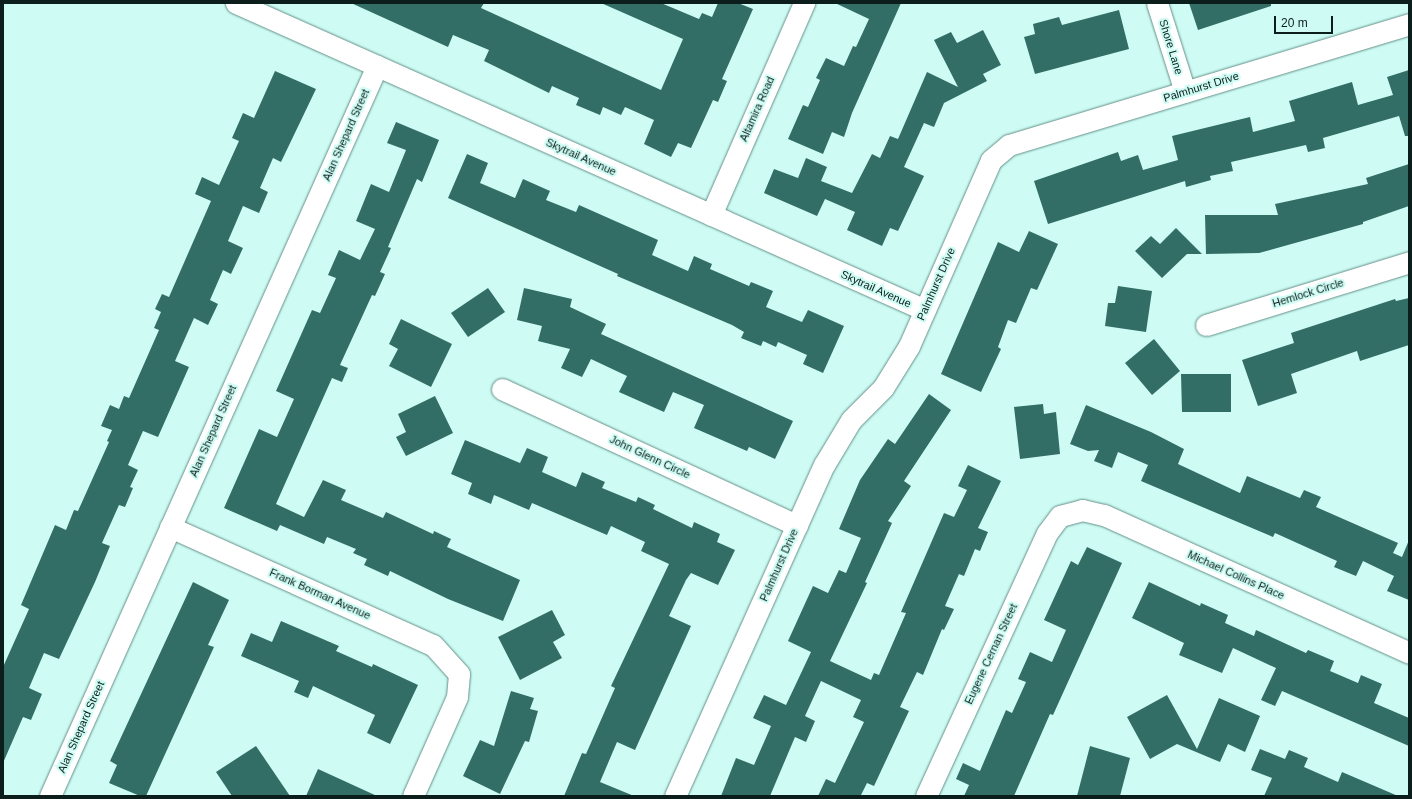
<!DOCTYPE html>
<style>
body{margin:0}
#map{position:relative;width:1412px;height:799px;overflow:hidden;background:#cefcf4;font-family:Arial,sans-serif}
div>[style]{position:absolute}
[style*='--x']{left:calc(var(--x)*1px);top:calc(var(--y)*1px);width:calc(var(--w)*1px);rotate:calc(var(--a)*1deg)}
.building>*{inset:0;background:#326e65}
.roads{filter:drop-shadow(0 0 1px #648f88) drop-shadow(0 0 1px #648f88)}
.minor>*{height:21px;margin:-10.5px;padding:0 10.5px;transform-origin:10.5px;border-radius:10.5px;background:#fff}
span{translate:-50% -50%;white-space:nowrap;text-align:center;line-height:1.15;-webkit-text-stroke:4px #cefcf4;paint-order:stroke}
.street-label{font-size:11px;color:#0c1e1b}
.frame{position:absolute;inset:0;border:4px solid #0c1e1b;pointer-events:none}
.scale{position:absolute;left:1274px;top:16px;width:59px;height:18px;box-sizing:border-box;border:2px solid #0c1e1b;border-top:0;padding-left:5px;font-size:12px;line-height:14px;white-space:nowrap;color:#0c1e1b;-webkit-text-stroke:3px #cefcf4;paint-order:stroke}
</style>
<div id="map">
<div class="building">
<i style="clip-path:polygon(351px 3px,484px 3px,481px 8px,661px 90px,683px 39px,601px 3px,661px 3px,699px 19px,702px 13px,712px 17px,718px 3px,738px 3px,753px 9px,722px 79px,727px 81px,718px 102px,713px 100px,691px 148px,678px 143px,671px 157px,644px 144px,654px 120px,625px 107px,621px 115px,603px 107px,600px 115px,576px 105px,579px 98px,552px 86px,549px 93px,484px 61px,489px 50px,453px 35px,448px 47px)"></i>
<i style="clip-path:polygon(835px 3px,901px 3px,852px 113px,844px 137px,832px 132px,823px 154px,788px 139px,803px 105px,808px 107px,820px 80px,816px 78px,826px 58px,844px 66px,853px 46px,856px 47px,869px 19px)"></i>
<i style="clip-path:polygon(1189px 3px,1271px 3px,1271px 6px,1198px 30px)"></i>
<i style="clip-path:polygon(1119px 10px,1129px 49px,1035px 74px,1024px 37px,1035px 34px,1033px 24px,1059px 17px,1062px 25px)"></i>
<i style="clip-path:polygon(983px 30px,1001px 65px,983px 74px,987px 81px,944px 103px,934px 127px,924px 123px,904px 167px,924px 176px,898px 231px,890px 228px,882px 246px,847px 230px,855px 212px,825px 199px,817px 216px,764px 193px,774px 169px,798px 178px,806px 158px,827px 167px,821px 181px,852px 193px,872px 154px,880px 158px,890px 136px,898px 139px,927px 72px,958px 87px,934px 40px,951px 32px,957px 43px)"></i>
<i style="clip-path:polygon(1409px 70px,1409px 136px,1405px 136px,1399px 116px,1323px 138px,1325px 148px,1308px 152px,1306px 145px,1231px 162px,1233px 171px,1210px 176px,1211px 180px,1186px 187px,1185px 181px,1048px 224px,1034px 181px,1118px 152px,1121px 161px,1138px 155px,1143px 170px,1178px 160px,1172px 136px,1250px 117px,1253px 132px,1295px 121px,1289px 101px,1352px 82px,1358px 105px,1393px 95px,1387px 77px)"></i>
<i style="clip-path:polygon(275px 71px,316px 89px,281px 162px,273px 158px,260px 188px,268px 192px,259px 213px,243px 206px,228px 241px,243px 248px,231px 274px,223px 270px,210px 300px,218px 304px,208px 325px,194px 318px,175px 361px,189px 367px,158px 437px,143px 431px,128px 465px,138px 470px,130px 487px,133px 488px,125px 507px,119px 505px,102px 543px,110px 546px,95px 582px,59px 659px,44px 653px,29px 688px,42px 694px,31px 720px,23px 717px,3px 763px,3px 667px,29px 609px,21px 605px,55px 525px,66px 530px,74px 510px,78px 511px,109px 442px,107px 441px,112px 430px,101px 426px,110px 405px,119px 409px,124px 396px,129px 398px,159px 330px,154px 328px,161px 312px,155px 309px,162px 294px,169px 297px,211px 201px,195px 194px,202px 177px,219px 185px,239px 141px,232px 138px,243px 113px,254px 118px)"></i>
<i style="clip-path:polygon(396px 122px,439px 140px,422px 182px,417px 179px,388px 247px,391px 248px,380px 272px,385px 274px,375px 296px,372px 295px,340px 365px,348px 368px,342px 382px,332px 378px,276px 504px,304px 517px,323px 480px,346px 490px,341px 500px,383px 518px,386px 512px,433px 534px,434px 531px,451px 539px,447px 547px,520px 580px,503px 621px,448px 599px,390px 571px,388px 576px,364px 565px,367px 559px,353px 553px,356px 549px,327px 537px,324px 544px,280px 525px,277px 531px,224px 508px,259px 429px,277px 437px,294px 399px,276px 391px,312px 310px,320px 313px,336px 278px,328px 275px,339px 250px,360px 260px,375px 229px,356px 221px,371px 184px,389px 192px,406px 150px,387px 143px)"></i>
<i style="clip-path:polygon(467px 154px,488px 163px,480px 183px,515px 198px,523px 179px,550px 191px,546px 200px,576px 212px,579px 205px,658px 240px,652px 255px,688px 271px,694px 256px,712px 264px,710px 269px,749px 286px,751px 282px,773px 291px,766px 307px,802px 322px,808px 310px,844px 326px,823px 373px,803px 364px,807px 355px,778px 342px,776px 347px,763px 341px,761px 346px,741px 338px,744px 332px,732px 325px,617px 276px,618px 274px,448px 198px)"></i>
<i style="clip-path:polygon(1409px 164px,1409px 206px,1363px 222px,1363px 224px,1259px 253px,1206px 254px,1205px 215px,1278px 215px,1275px 204px,1368px 184px,1366px 178px)"></i>
<i style="clip-path:polygon(1176px 228px,1202px 254px,1187px 254px,1162px 278px,1135px 251px,1151px 236px,1160px 244px)"></i>
<i style="clip-path:polygon(1029px 231px,1058px 244px,1037px 290px,1031px 288px,1016px 323px,1008px 320px,998px 347px,1001px 349px,981px 392px,941px 374px,998px 242px,1019px 252px)"></i>
<i style="clip-path:polygon(1118px 286px,1152px 291px,1146px 332px,1105px 326px,1108px 303px,1115px 303px)"></i>
<i style="clip-path:polygon(488px 288px,505px 312px,468px 337px,451px 313px)"></i>
<i style="clip-path:polygon(524px 288px,572px 299px,570px 307px,606px 324px,601px 334px,793px 421px,775px 459px,749px 447px,747px 451px,694px 428px,704px 405px,673px 392px,664px 412px,619px 392px,627px 376px,591px 359px,582px 377px,561px 368px,570px 349px,538px 341px,542px 326px,517px 320px)"></i>
<i style="clip-path:polygon(1409px 298px,1409px 345px,1360px 361px,1357px 351px,1291px 374px,1297px 393px,1258px 406px,1242px 360px,1294px 343px,1291px 333px,1395px 299px,1396px 301px)"></i>
<i style="clip-path:polygon(401px 319px,452px 344px,431px 387px,389px 366px,398px 349px,389px 344px)"></i>
<i style="clip-path:polygon(1154px 339px,1180px 371px,1152px 395px,1125px 363px)"></i>
<i style="clip-path:polygon(1181px 374px,1231px 374px,1231px 412px,1182px 412px)"></i>
<i style="clip-path:polygon(929px 394px,951px 410px,904px 481px,911px 486px,888px 521px,892px 523px,865px 582px,867px 583px,830px 661px,871px 680px,874px 673px,879px 675px,906px 613px,901px 612px,944px 513px,954px 517px,967px 490px,958px 486px,968px 465px,1001px 481px,978px 528px,988px 532px,980px 551px,975px 549px,964px 576px,959px 574px,945px 606px,954px 609px,944px 630px,942px 629px,923px 675px,917px 672px,900px 707px,909px 711px,874px 786px,867px 783px,861px 795px,863px 796px,818px 796px,826px 779px,835px 783px,864px 722px,853px 717px,861px 700px,821px 681px,805px 716px,815px 721px,806px 742px,795px 737px,770px 796px,721px 796px,736px 758px,754px 765px,771px 726px,753px 718px,764px 695px,786px 705px,811px 652px,788px 641px,813px 586px,828px 593px,839px 570px,846px 573px,861px 538px,839px 529px,860px 480px,888px 439px,895px 444px)"></i>
<i style="clip-path:polygon(435px 396px,453px 433px,406px 456px,396px 437px,406px 432px,398px 414px)"></i>
<i style="clip-path:polygon(1043px 404px,1044px 414px,1056px 412px,1060px 454px,1020px 459px,1014px 407px)"></i>
<i style="clip-path:polygon(1086px 405px,1151px 432px,1184px 449px,1178px 464px,1240px 493px,1247px 476px,1300px 498px,1304px 490px,1321px 497px,1316px 507px,1398px 543px,1393px 553px,1402px 557px,1409px 540px,1409px 600px,1387px 591px,1394px 576px,1363px 561px,1356px 576px,1334px 567px,1337px 561px,1275px 533px,1273px 537px,1141px 481px,1148px 465px,1118px 452px,1112px 468px,1094px 461px,1099px 450px,1088px 451px,1070px 444px)"></i>
<i style="clip-path:polygon(465px 440px,520px 463px,527px 448px,548px 457px,542px 472px,576px 487px,582px 472px,605px 482px,602px 488px,636px 502px,638px 497px,655px 505px,653px 509px,692px 528px,694px 522px,720px 534px,717px 542px,735px 550px,718px 585px,691px 573px,686px 580px,669px 616px,691px 626px,635px 750px,617px 742px,600px 782px,634px 796px,564px 796px,582px 753px,586px 754px,615px 688px,611px 686px,669px 564px,641px 551px,645px 542px,611px 526px,607px 535px,532px 503px,529px 510px,494px 495px,491px 504px,468px 494px,472px 483px,451px 474px)"></i>
<i style="clip-path:polygon(1087px 547px,1122px 563px,1053px 715px,1050px 714px,1014px 796px,964px 796px,969px 785px,956px 779px,963px 763px,980px 771px,1006px 710px,1012px 713px,1026px 682px,1018px 679px,1030px 652px,1052px 662px,1066px 630px,1044px 620px,1071px 561px,1078px 565px)"></i>
<i style="clip-path:polygon(193px 582px,229px 600px,208px 645px,214px 647px,146px 796px,140px 796px,109px 783px,117px 765px,110px 761px)"></i>
<i style="clip-path:polygon(1149px 582px,1200px 606px,1201px 603px,1228px 615px,1225px 623px,1254px 636px,1256px 630px,1306px 653px,1308px 650px,1334px 661px,1330px 671px,1358px 683px,1361px 675px,1382px 684px,1374px 703px,1409px 718px,1409px 746px,1282px 691px,1275px 706px,1261px 700px,1276px 668px,1233px 648px,1222px 673px,1179px 655px,1184px 643px,1132px 618px)"></i>
<i style="clip-path:polygon(552px 610px,565px 635px,553px 642px,562px 658px,520px 680px,498px 637px)"></i>
<i style="clip-path:polygon(281px 621px,339px 646px,336px 651px,372px 667px,373px 664px,418px 685px,390px 744px,367px 733px,375px 715px,313px 686px,308px 698px,294px 692px,299px 681px,241px 656px,251px 633px,272px 642px)"></i>
<i style="clip-path:polygon(511px 691px,534px 698px,530px 709px,538px 711px,529px 742px,525px 741px,500px 794px,463px 776px,480px 740px,494px 746px)"></i>
<i style="clip-path:polygon(1167px 695px,1197px 749px,1219px 698px,1260px 716px,1245px 752px,1228px 744px,1220px 762px,1177px 744px,1150px 759px,1127px 717px)"></i>
<i style="clip-path:polygon(256px 746px,290px 796px,232px 796px,216px 772px)"></i>
<i style="clip-path:polygon(1090px 746px,1130px 758px,1120px 796px,1077px 796px)"></i>
<i style="clip-path:polygon(1260px 749px,1285px 759px,1289px 750px,1308px 758px,1304px 767px,1338px 782px,1342px 772px,1398px 796px,1264px 796px,1272px 778px,1251px 770px)"></i>
<i style="clip-path:polygon(318px 769px,377px 796px,306px 796px)"></i>
</div>
<div class="roads">
<div class="minor">
<i style="--x:236;--y:3;--w:754;--a:24.02"></i>
<i style="--x:1157;--y:3;--w:93;--a:72.5"></i>
<i style="--x:711;--y:215;--w:232;--a:-66.3"></i>
<i style="--x:1206;--y:325;--w:213;--a:-17.2"></i>
<i style="--x:502;--y:389;--w:325;--a:24.8"></i>
<i style="--x:170;--y:527;--w:288;--a:24.2"></i>
<i style="--x:433;--y:645;--w:39;--a:48"></i>
<i style="--x:459;--y:674;--w:23;--a:95"></i>
<i style="--x:457;--y:697;--w:108;--a:114"></i>
<i style="--x:50;--y:796;--w:800;--a:-65.87"></i>
<i style="--x:675;--y:796;--w:363;--a:-65.8"></i>
<i style="--x:824;--y:465;--w:52;--a:-59"></i>
<i style="--x:851;--y:420;--w:45;--a:-45"></i>
<i style="--x:883;--y:388;--w:49;--a:-58.2"></i>
<i style="--x:909;--y:346;--w:203;--a:-66.2"></i>
<i style="--x:991;--y:160;--w:23;--a:-40"></i>
<i style="--x:1009;--y:145;--w:418;--a:-16.8"></i>
<i style="--x:926;--y:796;--w:289;--a:-65.3"></i>
<i style="--x:1047;--y:533;--w:21;--a:-53"></i>
<i style="--x:1060;--y:516;--w:23;--a:-15"></i>
<i style="--x:1082;--y:510;--w:23;--a:13"></i>
<i style="--x:1104;--y:515;--w:335;--a:24.3"></i>
</div>
</div>
<div class="street-label">
<span style="left:1171px;top:47px;rotate:73deg">Shore Lane</span>
<span style="left:1201px;top:87px;rotate:-17deg">Palmhurst Drive</span>
<span style="left:757px;top:109px;rotate:-66deg">Altamira Road</span>
<span style="left:346px;top:135px;rotate:-66deg">Alan Shepard Street</span>
<span style="left:581px;top:157px;rotate:24deg">Skytrail Avenue</span>
<span style="left:936px;top:284px;rotate:-66deg">Palmhurst Drive</span>
<span style="left:876px;top:289px;rotate:24deg">Skytrail Avenue</span>
<span style="left:1308px;top:293px;rotate:-17deg">Hemlock Circle</span>
<span style="left:213px;top:431px;rotate:-66deg">Alan Shepard Street</span>
<span style="left:650px;top:457px;rotate:25deg">John Glenn Circle</span>
<span style="left:779px;top:565px;rotate:-66deg">Palmhurst Drive</span>
<span style="left:1236px;top:575px;rotate:24deg">Michael Collins Place</span>
<span style="left:320px;top:594px;rotate:24deg">Frank Borman Avenue</span>
<span style="left:991px;top:654px;rotate:-65deg">Eugene Cernan Street</span>
<span style="left:81px;top:727px;rotate:-66deg">Alan Shepard Street</span>
</div>
<div class="frame"></div>
<div class="scale">20 m</div>
</div>
